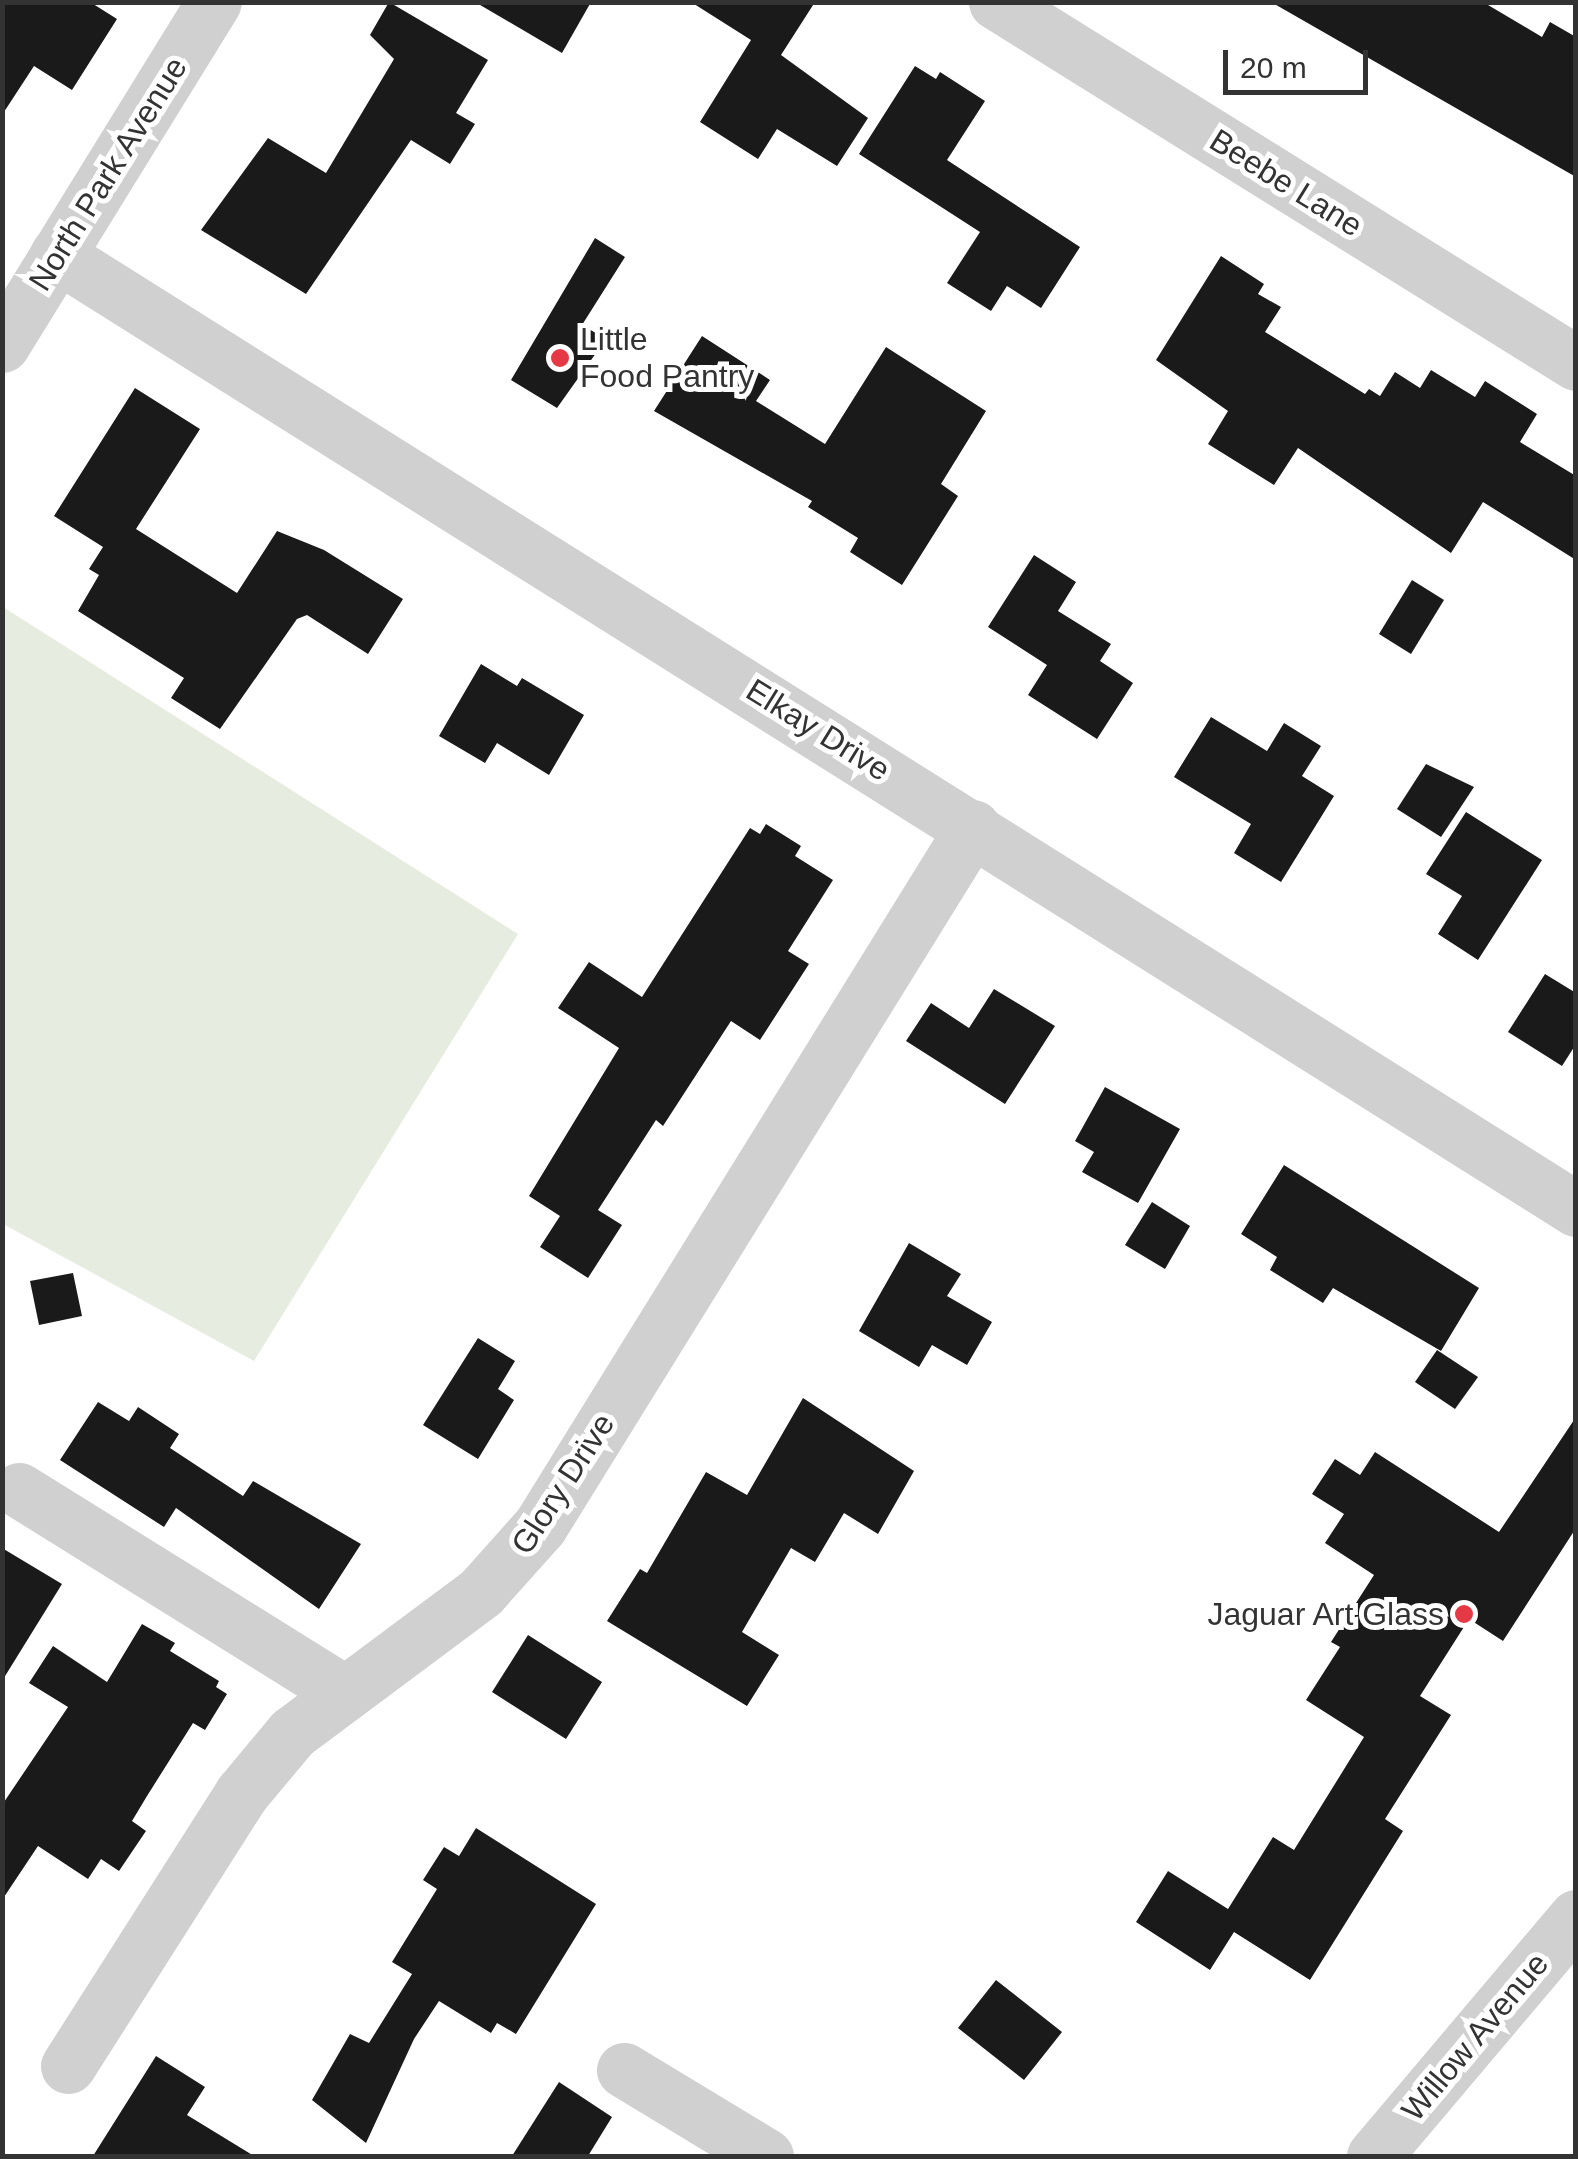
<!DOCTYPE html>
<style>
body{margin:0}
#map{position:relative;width:1578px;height:2159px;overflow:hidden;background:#fff;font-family:Arial,sans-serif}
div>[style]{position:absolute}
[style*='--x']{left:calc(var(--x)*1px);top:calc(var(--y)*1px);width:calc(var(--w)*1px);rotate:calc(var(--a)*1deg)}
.green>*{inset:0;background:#e6ecdf}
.building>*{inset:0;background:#1a1a1a}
.minor>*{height:55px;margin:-27.5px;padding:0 27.5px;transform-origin:27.5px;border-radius:27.5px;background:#d0d0d0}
.dots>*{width:28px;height:28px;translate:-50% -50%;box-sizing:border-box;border:5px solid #fff;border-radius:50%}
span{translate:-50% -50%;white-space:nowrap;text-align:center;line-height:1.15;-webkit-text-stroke:10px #fff;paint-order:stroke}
.street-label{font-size:32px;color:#333}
.poi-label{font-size:32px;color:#333}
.left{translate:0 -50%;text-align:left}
.right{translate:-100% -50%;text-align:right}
.frame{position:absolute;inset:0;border:5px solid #333;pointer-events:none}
.scale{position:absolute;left:1223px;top:50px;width:145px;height:45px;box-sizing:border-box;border:5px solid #333;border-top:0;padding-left:12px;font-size:30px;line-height:35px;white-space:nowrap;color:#333;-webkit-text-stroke:8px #fff;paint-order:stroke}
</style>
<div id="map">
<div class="green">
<i style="clip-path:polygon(3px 607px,518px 934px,254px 1361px,3px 1224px)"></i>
</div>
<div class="building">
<i style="clip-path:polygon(2px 2px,90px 2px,117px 19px,72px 90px,34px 66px,2px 115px)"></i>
<i style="clip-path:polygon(389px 2px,488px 60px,456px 113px,475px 124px,450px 164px,411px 140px,306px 294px,201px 230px,268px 138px,326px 173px,394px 59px,370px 35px)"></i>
<i style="clip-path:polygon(475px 2px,591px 2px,562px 53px)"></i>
<i style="clip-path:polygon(691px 2px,815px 2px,781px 55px,868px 118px,837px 166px,777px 129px,758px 159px,700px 122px,751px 40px)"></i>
<i style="clip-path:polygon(1271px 2px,1483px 2px,1542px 37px,1550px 22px,1576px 37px,1576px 177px)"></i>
<i style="clip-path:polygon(915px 66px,936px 79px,940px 72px,985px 101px,947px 160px,1080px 247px,1041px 308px,1007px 286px,991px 311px,947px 283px,980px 232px,859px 154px)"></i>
<i style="clip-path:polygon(595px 238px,625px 257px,582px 325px,606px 339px,557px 408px,511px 380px)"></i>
<i style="clip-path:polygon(1221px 256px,1264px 284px,1258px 294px,1281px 307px,1265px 332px,1365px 394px,1369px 389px,1380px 396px,1395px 372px,1420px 388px,1431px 370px,1475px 397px,1485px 381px,1537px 414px,1520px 442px,1576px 476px,1576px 560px,1483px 502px,1451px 553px,1298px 448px,1274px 485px,1208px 444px,1228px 411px,1156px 360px)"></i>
<i style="clip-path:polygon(702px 336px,770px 380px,756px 401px,825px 444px,886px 347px,986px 411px,941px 484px,958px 496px,902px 585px,850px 552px,858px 538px,808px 507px,812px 501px,654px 411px)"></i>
<i style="clip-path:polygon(135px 388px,200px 429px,136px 529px,237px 593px,277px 531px,324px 550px,403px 599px,368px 654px,307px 615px,297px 619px,220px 729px,171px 698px,184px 678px,78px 611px,99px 575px,89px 569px,103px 547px,54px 516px)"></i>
<i style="clip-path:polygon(1034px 555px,1076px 582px,1058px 611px,1111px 644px,1100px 661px,1133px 683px,1097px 739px,1028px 695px,1047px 665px,988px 627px)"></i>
<i style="clip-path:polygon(1412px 580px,1444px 600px,1411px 654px,1379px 634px)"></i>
<i style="clip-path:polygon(481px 664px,517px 686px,522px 678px,584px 715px,549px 775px,497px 743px,485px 763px,439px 736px)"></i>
<i style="clip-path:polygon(1211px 717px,1267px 751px,1284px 723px,1321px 746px,1302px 776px,1334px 796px,1281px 882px,1234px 853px,1251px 824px,1174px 777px)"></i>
<i style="clip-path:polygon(1426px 764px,1474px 787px,1441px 837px,1397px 809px)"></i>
<i style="clip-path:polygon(1466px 812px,1542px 860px,1478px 960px,1438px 934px,1462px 896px,1426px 874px)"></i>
<i style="clip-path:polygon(766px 824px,801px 846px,795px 856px,833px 880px,788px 951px,809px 964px,760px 1040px,731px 1021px,663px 1126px,656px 1120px,598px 1210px,622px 1225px,588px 1278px,540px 1247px,560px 1216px,529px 1196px,619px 1048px,558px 1008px,589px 962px,642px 997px,750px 828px,760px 834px)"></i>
<i style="clip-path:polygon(1545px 974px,1576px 993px,1576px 1044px,1562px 1066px,1508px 1032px)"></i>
<i style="clip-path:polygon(994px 989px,1055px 1026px,1005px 1104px,906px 1041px,931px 1003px,969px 1028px)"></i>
<i style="clip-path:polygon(1105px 1087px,1180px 1129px,1138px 1203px,1082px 1172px,1094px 1152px,1075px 1141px)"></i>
<i style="clip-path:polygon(1284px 1165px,1479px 1288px,1441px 1351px,1333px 1288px,1323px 1303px,1270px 1270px,1277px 1257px,1241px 1234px)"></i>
<i style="clip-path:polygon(1152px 1202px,1190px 1226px,1165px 1269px,1125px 1245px)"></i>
<i style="clip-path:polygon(909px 1243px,961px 1274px,947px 1296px,992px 1322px,967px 1365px,932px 1345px,919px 1367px,859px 1331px)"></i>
<i style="clip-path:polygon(73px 1273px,82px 1316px,39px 1325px,30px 1281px)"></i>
<i style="clip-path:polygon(478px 1338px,515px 1361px,498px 1389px,514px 1400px,478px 1459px,423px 1425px)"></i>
<i style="clip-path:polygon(1437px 1350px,1478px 1377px,1455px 1409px,1415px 1382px)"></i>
<i style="clip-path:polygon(803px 1398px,914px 1471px,878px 1534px,844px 1513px,815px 1562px,791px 1548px,742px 1632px,779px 1655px,747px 1706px,607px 1621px,640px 1569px,647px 1573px,706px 1472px,747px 1495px)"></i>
<i style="clip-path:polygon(98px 1402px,129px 1421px,138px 1407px,179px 1434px,170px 1448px,243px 1496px,253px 1481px,361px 1544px,319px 1609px,176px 1508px,164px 1527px,60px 1460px)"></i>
<i style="clip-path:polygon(1576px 1417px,1576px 1528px,1503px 1641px,1469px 1619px,1420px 1696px,1451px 1715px,1385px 1819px,1403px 1831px,1310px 1980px,1234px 1932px,1210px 1970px,1136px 1922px,1168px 1871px,1228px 1909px,1273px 1837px,1294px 1850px,1364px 1737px,1306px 1700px,1340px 1647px,1331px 1642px,1374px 1575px,1325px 1543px,1344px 1514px,1312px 1494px,1335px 1459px,1360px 1475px,1375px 1452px,1499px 1532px)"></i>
<i style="clip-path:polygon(2px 1548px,62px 1584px,2px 1681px)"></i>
<i style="clip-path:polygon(142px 1624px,175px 1643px,170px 1651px,219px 1681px,216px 1687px,227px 1694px,205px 1730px,193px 1723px,147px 1796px,132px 1821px,146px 1831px,119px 1871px,101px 1859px,88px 1879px,38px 1846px,2px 1900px,2px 1805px,68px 1707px,29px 1683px,53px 1646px,107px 1682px)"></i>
<i style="clip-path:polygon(528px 1635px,602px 1682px,566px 1739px,492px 1692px)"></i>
<i style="clip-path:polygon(476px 1828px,596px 1904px,516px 2034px,497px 2023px,491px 2033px,439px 2001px,414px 2039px,366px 2143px,312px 2100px,350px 2034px,369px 2043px,412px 1974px,392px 1962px,437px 1889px,423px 1880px,444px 1847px,459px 1856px)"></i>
<i style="clip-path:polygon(996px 1980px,1062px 2032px,1024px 2080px,958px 2028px)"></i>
<i style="clip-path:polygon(156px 2056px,205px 2087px,187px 2115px,254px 2156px,93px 2156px)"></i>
<i style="clip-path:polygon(559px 2082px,612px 2117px,588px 2156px,512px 2156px)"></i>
</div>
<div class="minor">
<i style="--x:996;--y:2;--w:683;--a:31.9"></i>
<i style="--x:57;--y:255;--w:1794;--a:32.13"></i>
<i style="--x:2;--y:345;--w:403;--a:-58.3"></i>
<i style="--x:19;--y:1490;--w:380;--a:31.9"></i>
<i style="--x:68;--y:2066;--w:324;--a:-57.5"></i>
<i style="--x:242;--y:1793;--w:78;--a:-50.2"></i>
<i style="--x:292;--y:1733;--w:236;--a:-36.7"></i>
<i style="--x:481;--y:1592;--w:89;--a:-48.2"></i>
<i style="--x:540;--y:1526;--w:822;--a:-58.22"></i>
<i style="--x:624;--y:2070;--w:166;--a:31.2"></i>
<i style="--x:1374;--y:2156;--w:313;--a:-49.8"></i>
</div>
<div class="dots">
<i style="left:560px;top:358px;background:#e63946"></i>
<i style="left:1464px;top:1614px;background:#e63946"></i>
</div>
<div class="street-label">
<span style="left:108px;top:174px;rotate:-58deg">North Park Avenue</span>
<span style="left:1286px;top:183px;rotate:32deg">Beebe Lane</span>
<span style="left:818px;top:730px;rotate:32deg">Elkay Drive</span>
<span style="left:563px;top:1484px;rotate:-57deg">Glory Drive</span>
<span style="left:1475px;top:2037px;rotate:-50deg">Willow Avenue</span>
</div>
<div class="poi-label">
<span class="left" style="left:580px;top:358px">Little<br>Food Pantry</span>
<span class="right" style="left:1444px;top:1614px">Jaguar Art Glass</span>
</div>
<div class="frame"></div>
<div class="scale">20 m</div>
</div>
